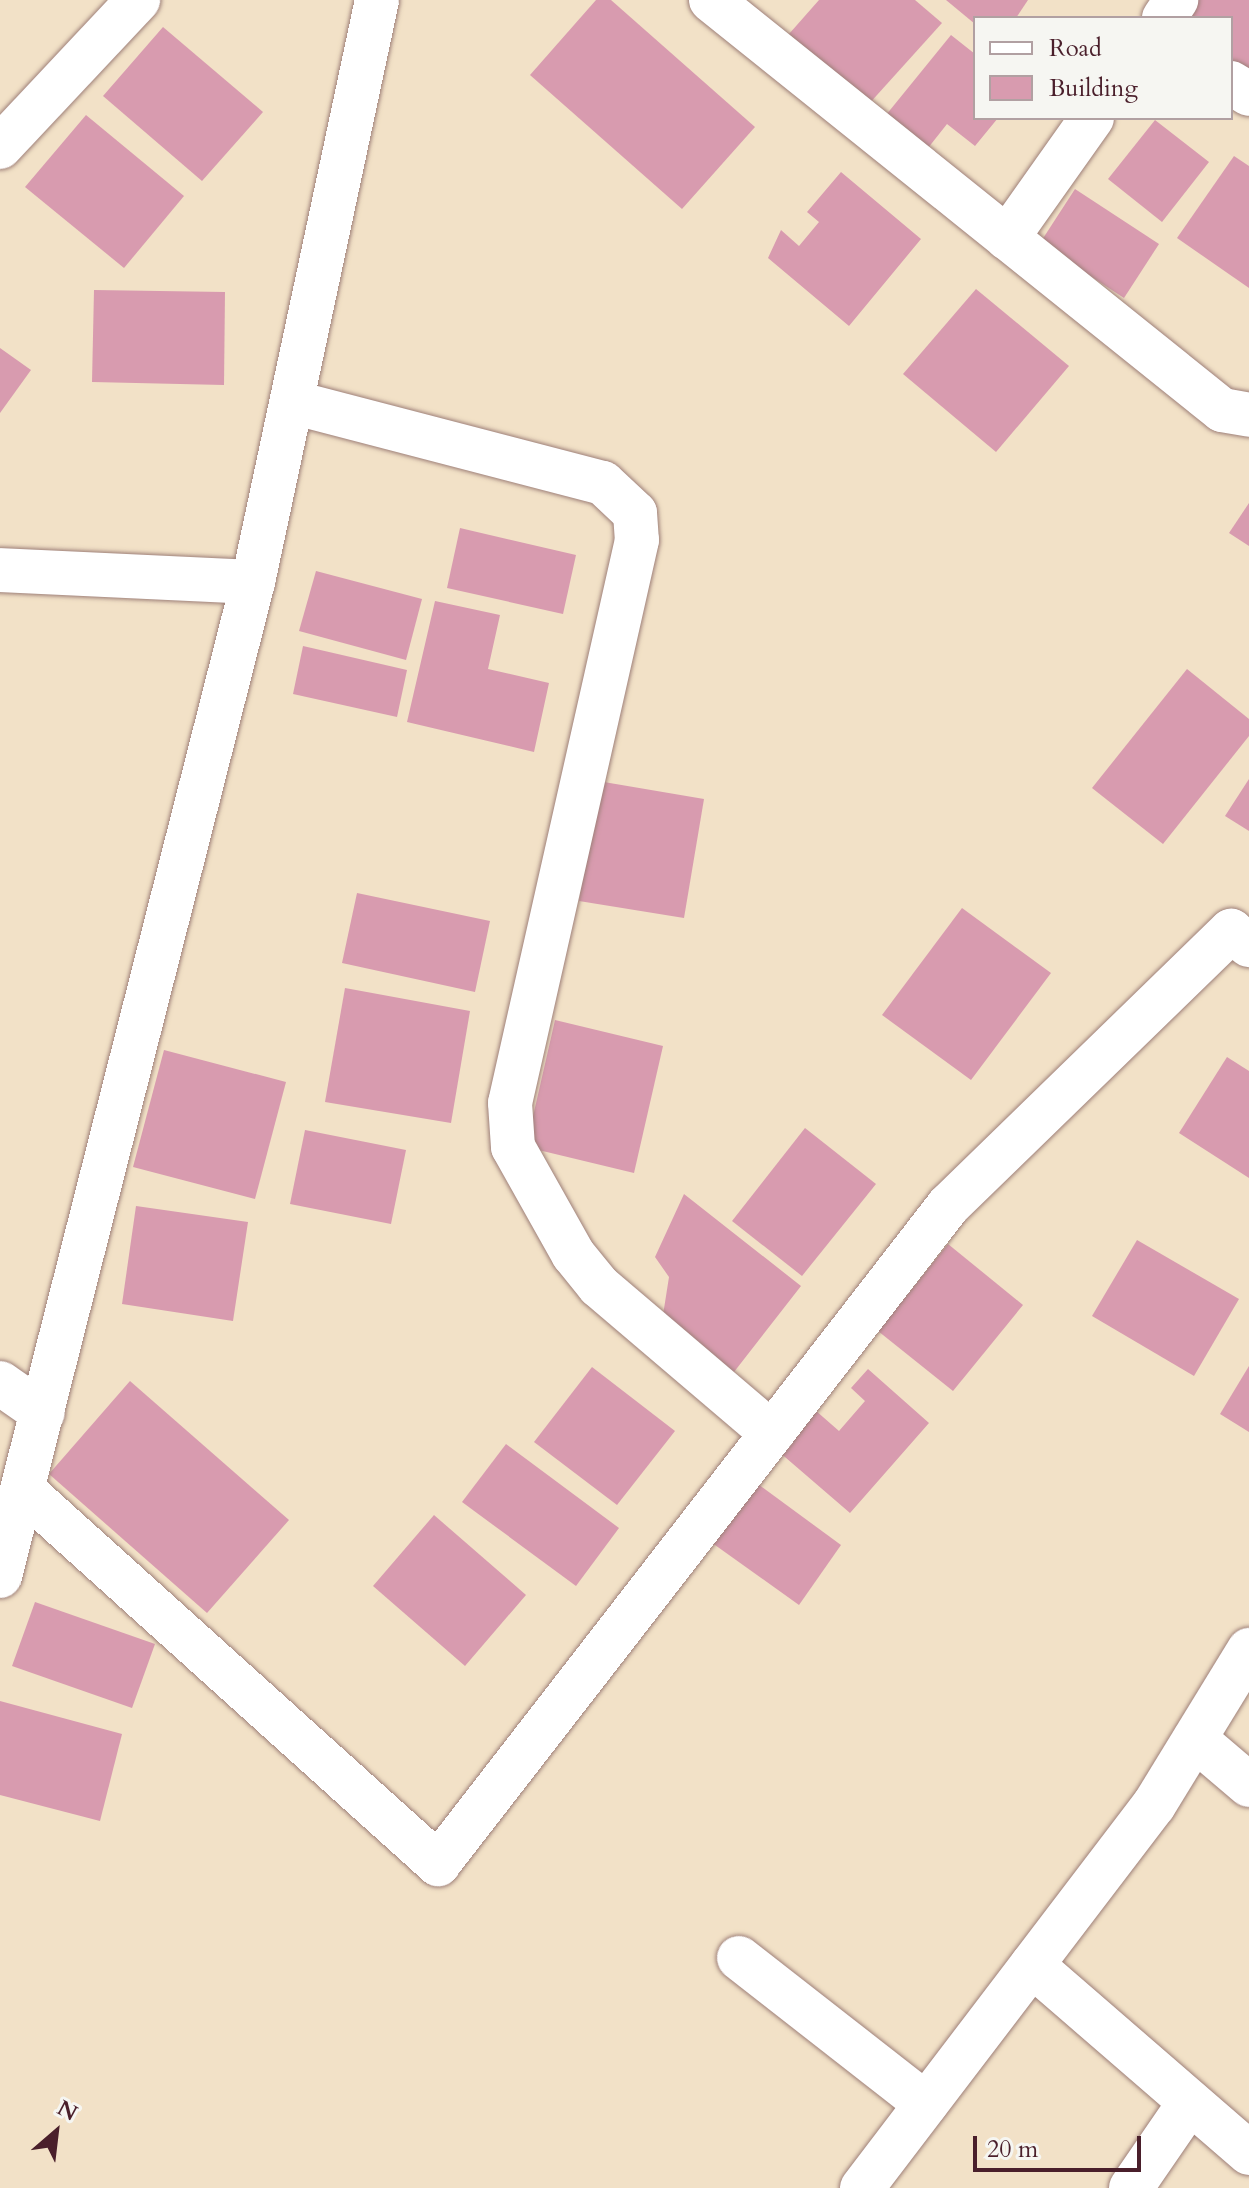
<!DOCTYPE html>
<style>
body{margin:0}
#map{position:relative;width:1249px;height:2188px;overflow:hidden;background:#f2e1c7;font-family:Cardo,serif}
div>[style]{position:absolute}
[style*='--x']{left:calc(var(--x)*1px);top:calc(var(--y)*1px);width:calc(var(--w)*1px);rotate:calc(var(--a)*1deg)}
.building>*{inset:0;background:#d89baf}
.roads{filter:drop-shadow(0 0 2px #9e8079) drop-shadow(0 0 2px #9e8079)}
.street>*{height:44px;margin:-22px;padding:0 22px;transform-origin:22px;border-radius:22px;background:#fff}
span{translate:-50% -50%;white-space:nowrap;text-align:center;line-height:1.15;-webkit-text-stroke:8px #f6f6f2;paint-order:stroke}
.legend{position:absolute;left:973px;top:16px;width:260px;height:104px;box-sizing:border-box;background:#f6f6f2;border:2px solid #b1a0a2;margin:0;padding:10px 14px;list-style:none;font-size:24px;color:#4a1f2b}
.legend li{display:flex;align-items:center;gap:16px;height:40px}
.legend b{width:40px;border:2px solid #b1a0a2}
.north{position:absolute;left:16px;top:2092px;width:80px;height:80px;-webkit-text-stroke:6px #f6f6f2;paint-order:stroke;rotate:28deg;font-size:22px;font-weight:700;line-height:32px;text-align:center;color:#4a1f2b}
.north::after{content:'';display:block;margin:auto;width:28px;height:36px;background:#4a1f2b;clip-path:polygon(50% 0,100% 100%,50% 72%,0 100%)}
.scale{position:absolute;left:973px;top:2136px;width:168px;height:36px;box-sizing:border-box;border:4px solid #4a1f2b;border-top:0;padding-left:10px;font-size:24px;line-height:28px;white-space:nowrap;color:#4a1f2b;-webkit-text-stroke:6px #f6f6f2;paint-order:stroke}
</style>
<div id="map">
<div class="building">
<i style="clip-path:polygon(596px 0,611px 0,755px 127px,682px 209px,530px 75px)"></i>
<i style="clip-path:polygon(819px 0,915px 0,942px 23px,868px 105px,789px 34px)"></i>
<i style="clip-path:polygon(946px 0,1028px 0,1016px 18px,975px 24px)"></i>
<i style="clip-path:polygon(1198px 0,1249px 0,1249px 72px,1231px 60px,1231px 18px,1187px 18px)"></i>
<i style="clip-path:polygon(163px 27px,263px 112px,202px 181px,103px 96px)"></i>
<i style="clip-path:polygon(951px 35px,975px 54px,975px 118px,998px 118px,975px 146px,947px 124px,928px 148px,886px 115px)"></i>
<i style="clip-path:polygon(86px 115px,184px 196px,124px 268px,25px 187px)"></i>
<i style="clip-path:polygon(1155px 120px,1209px 162px,1162px 222px,1108px 179px)"></i>
<i style="clip-path:polygon(1234px 156px,1249px 166px,1249px 288px,1177px 238px)"></i>
<i style="clip-path:polygon(841px 172px,921px 239px,849px 326px,768px 258px,781px 230px,799px 246px,819px 222px,807px 212px)"></i>
<i style="clip-path:polygon(1075px 189px,1159px 244px,1124px 298px,1040px 243px)"></i>
<i style="clip-path:polygon(976px 289px,1069px 366px,996px 452px,903px 374px)"></i>
<i style="clip-path:polygon(94px 290px,225px 292px,224px 385px,92px 382px)"></i>
<i style="clip-path:polygon(0 348px,31px 370px,0 413px)"></i>
<i style="clip-path:polygon(1249px 503px,1249px 546px,1229px 533px)"></i>
<i style="clip-path:polygon(460px 528px,576px 555px,563px 614px,447px 588px)"></i>
<i style="clip-path:polygon(316px 571px,422px 599px,406px 660px,299px 631px)"></i>
<i style="clip-path:polygon(435px 601px,500px 615px,488px 669px,549px 683px,534px 752px,407px 722px)"></i>
<i style="clip-path:polygon(303px 646px,407px 670px,397px 717px,293px 694px)"></i>
<i style="clip-path:polygon(1187px 669px,1249px 719px,1249px 736px,1163px 844px,1092px 788px)"></i>
<i style="clip-path:polygon(1249px 779px,1249px 831px,1225px 816px)"></i>
<i style="clip-path:polygon(598px 781px,704px 799px,684px 918px,579px 901px)"></i>
<i style="clip-path:polygon(357px 893px,490px 921px,475px 992px,342px 963px)"></i>
<i style="clip-path:polygon(962px 908px,1051px 973px,971px 1080px,882px 1015px)"></i>
<i style="clip-path:polygon(345px 988px,470px 1011px,451px 1123px,325px 1102px)"></i>
<i style="clip-path:polygon(555px 1020px,663px 1046px,634px 1173px,526px 1147px)"></i>
<i style="clip-path:polygon(164px 1050px,286px 1082px,255px 1199px,133px 1167px)"></i>
<i style="clip-path:polygon(1227px 1057px,1249px 1071px,1249px 1178px,1179px 1133px)"></i>
<i style="clip-path:polygon(805px 1128px,876px 1184px,802px 1276px,732px 1221px)"></i>
<i style="clip-path:polygon(305px 1130px,406px 1150px,391px 1224px,290px 1204px)"></i>
<i style="clip-path:polygon(684px 1194px,801px 1286px,734px 1372px,663px 1315px,669px 1277px,655px 1257px)"></i>
<i style="clip-path:polygon(136px 1206px,248px 1222px,233px 1321px,122px 1304px)"></i>
<i style="clip-path:polygon(1137px 1240px,1239px 1299px,1194px 1376px,1092px 1316px)"></i>
<i style="clip-path:polygon(948px 1244px,1023px 1305px,953px 1391px,878px 1331px)"></i>
<i style="clip-path:polygon(1249px 1366px,1249px 1432px,1220px 1414px)"></i>
<i style="clip-path:polygon(592px 1367px,675px 1431px,617px 1505px,534px 1442px)"></i>
<i style="clip-path:polygon(868px 1369px,929px 1423px,850px 1513px,771px 1445px,807px 1403px,839px 1431px,865px 1401px,851px 1388px)"></i>
<i style="clip-path:polygon(130px 1381px,289px 1520px,207px 1613px,49px 1474px)"></i>
<i style="clip-path:polygon(506px 1444px,619px 1528px,576px 1586px,462px 1502px)"></i>
<i style="clip-path:polygon(751px 1479px,841px 1545px,799px 1605px,708px 1540px)"></i>
<i style="clip-path:polygon(434px 1515px,526px 1595px,465px 1666px,373px 1586px)"></i>
<i style="clip-path:polygon(35px 1602px,155px 1644px,132px 1708px,12px 1666px)"></i>
<i style="clip-path:polygon(0 1701px,122px 1734px,100px 1821px,0 1795px)"></i>
</div>
<div class="roads">
<div class="street">
<i style="--x:711;--y:0;--w:655;--a:38.74"></i>
<i style="--x:1222;--y:410;--w:27;--a:10"></i>
<i style="--x:1164;--y:18;--w:22;--a:-56"></i>
<i style="--x:1231;--y:83;--w:21;--a:31"></i>
<i style="--x:0;--y:147;--w:202;--a:-46.8"></i>
<i style="--x:1007;--y:238;--w:147;--a:-54.7"></i>
<i style="--x:292;--y:402;--w:321;--a:14.6"></i>
<i style="--x:603;--y:483;--w:44;--a:43.2"></i>
<i style="--x:635;--y:513;--w:27;--a:86"></i>
<i style="--x:637;--y:540;--w:577;--a:102.71"></i>
<i style="--x:510;--y:1103;--w:44;--a:86.1"></i>
<i style="--x:513;--y:1147;--w:123;--a:60.7"></i>
<i style="--x:573;--y:1254;--w:41;--a:50.9"></i>
<i style="--x:599;--y:1286;--w:227;--a:40.4"></i>
<i style="--x:0;--y:570;--w:253;--a:2.7"></i>
<i style="--x:253;--y:582;--w:595;--a:-77.97"></i>
<i style="--x:0;--y:1383;--w:52;--a:34.9"></i>
<i style="--x:23;--y:1490;--w:559;--a:42.03"></i>
<i style="--x:438;--y:1864;--w:833;--a:-52.22"></i>
<i style="--x:948;--y:1206;--w:395;--a:-44.2"></i>
<i style="--x:1231;--y:931;--w:23;--a:38"></i>
<i style="--x:0;--y:1576;--w:1026;--a:-75.72"></i>
<i style="--x:1195;--y:1739;--w:71;--a:40.4"></i>
<i style="--x:739;--y:1958;--w:237;--a:38"></i>
<i style="--x:1032;--y:1965;--w:287;--a:40.9"></i>
<i style="--x:862;--y:2188;--w:482;--a:-52.7"></i>
<i style="--x:1154;--y:1805;--w:182;--a:-58.5"></i>
<i style="--x:1131;--y:2188;--w:104;--a:-55.5"></i>
</div>
</div>
<ul class="legend">
<li><b style="height:10px;background:#fff"></b>Road</li>
<li><b style="height:22px;background:#d89baf"></b>Building</li>
</ul>
<div class="north">N</div>
<div class="scale">20 m</div>
</div>
